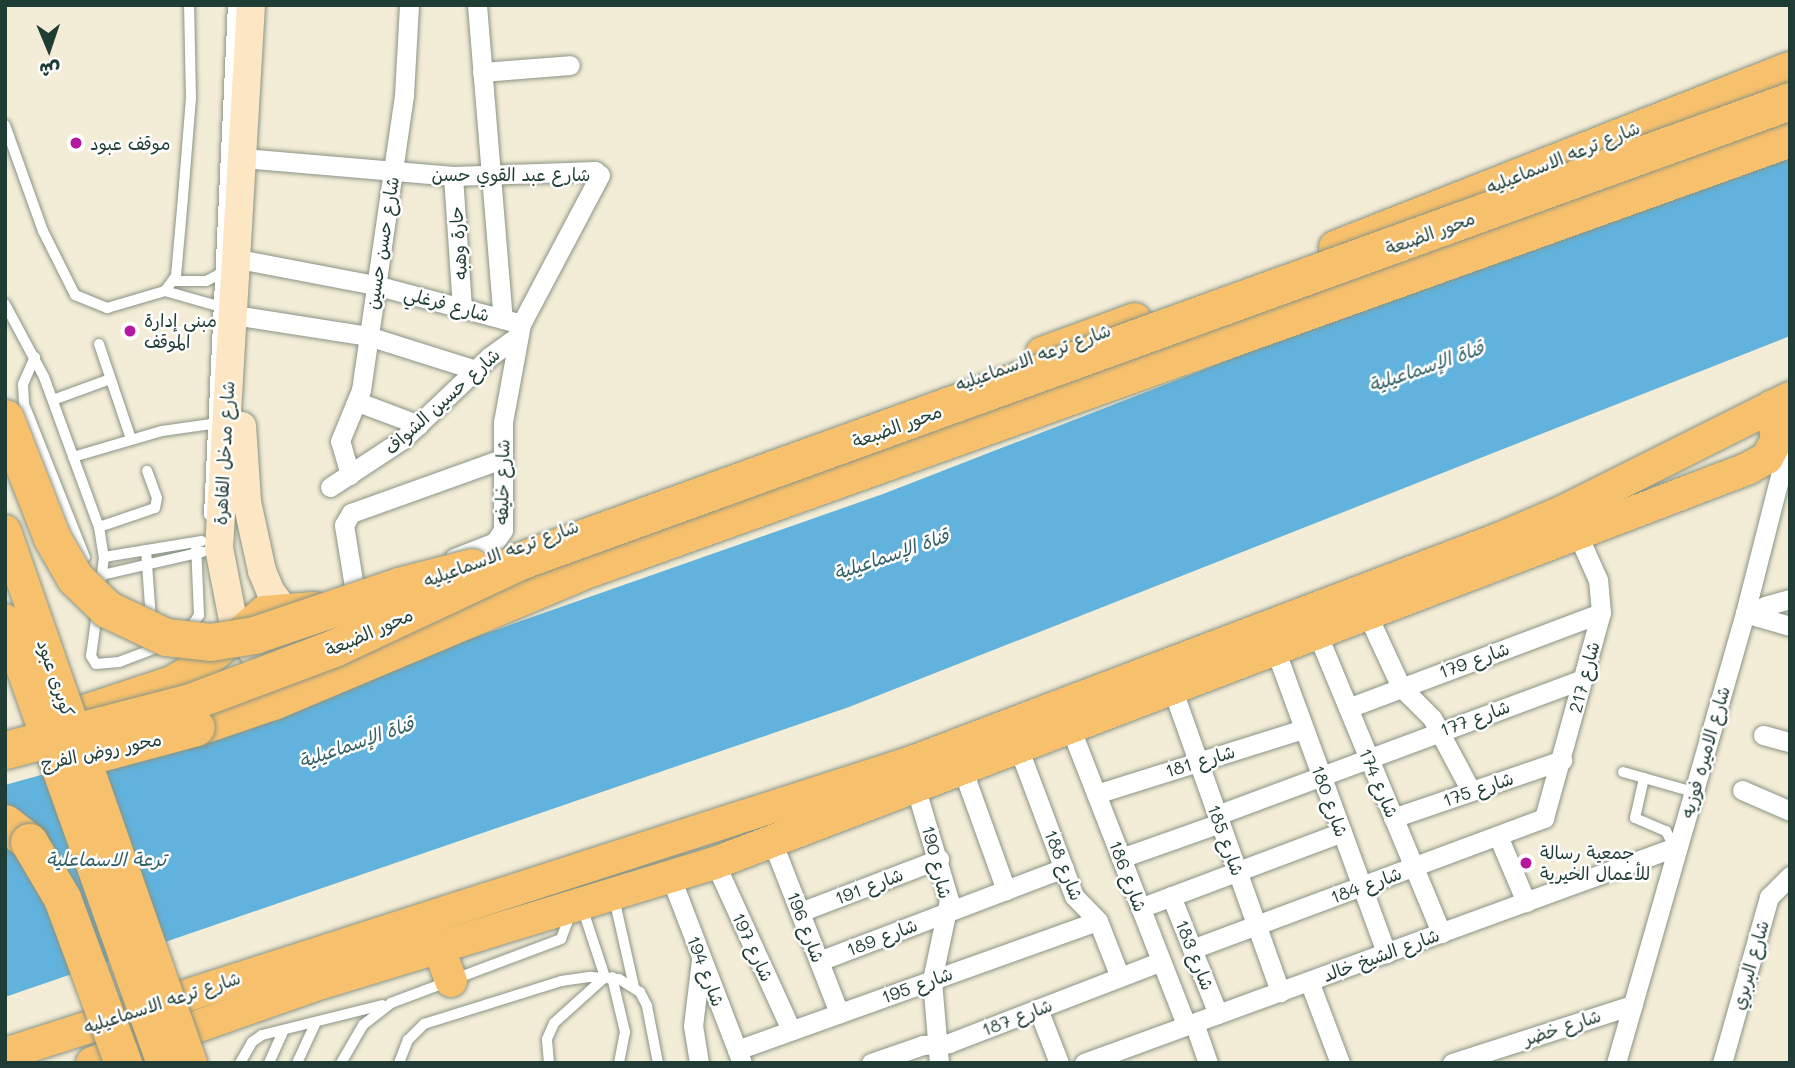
<!DOCTYPE html>
<meta charset="utf-8">
<style>
body{margin:0}
#map{position:relative;width:1795px;height:1068px;overflow:hidden;background:#f3ecd6;font-family:Mali,"Playpen Sans Arabic",sans-serif}
div>[style]{position:absolute}
[style*='--x']{left:calc(var(--x)*1px);top:calc(var(--y)*1px);width:calc(var(--w)*1px);rotate:calc(var(--a)*1deg)}
.water>*{inset:0;background:#61b2dc}
.roads{filter:drop-shadow(0 0 2px #899485) drop-shadow(0 0 2px #899485)}
.lane>*{height:10px;margin:-5px;padding:0 5px;transform-origin:5px;border-radius:5px;background:#fff}
.street>*{height:19px;margin:-9.5px;padding:0 9.5px;transform-origin:9.5px;border-radius:9.5px;background:#fff}
.secondary>*{height:28px;margin:-14px;padding:0 14px;transform-origin:14px;border-radius:14px;background:#fce6c4}
.primary>*{height:32px;margin:-16px;padding:0 16px;transform-origin:16px;border-radius:16px;background:#f7c06c}
.highway>*{height:37px;margin:-18.5px;padding:0 18.5px;transform-origin:18.5px;border-radius:18.5px;background:#f7c06c}
.bridges{filter:drop-shadow(0 0 2px #899485) drop-shadow(0 0 2px #899485)}
.primary-bridge>*{height:32px;margin:-16px;padding:0 16px;transform-origin:16px;border-radius:16px;background:#f7c06c}
.highway-bridge>*{height:37px;margin:-18.5px;padding:0 18.5px;transform-origin:18.5px;border-radius:18.5px;background:#f7c06c}
.dots>*{width:19px;height:19px;translate:-50% -50%;box-sizing:border-box;border:4px solid #fff;border-radius:50%}
span{translate:-50% -50%;white-space:nowrap;text-align:center;line-height:1.15;-webkit-text-stroke:5px #fff;paint-order:stroke}
.poi-label{font-size:18px;color:#1f3d34}
.left{translate:0 -50%;text-align:left}
.street-label{font-size:18px;color:#1f3d34}
.water-label{font-size:19px;color:#336066;font-style:italic}
.frame{position:absolute;inset:0;border:7px solid #1f3d34;pointer-events:none}
.north{position:absolute;left:14px;top:14px;width:70px;height:70px;-webkit-text-stroke:5px #fff;paint-order:stroke;rotate:178deg;font-size:19px;font-weight:700;line-height:28px;text-align:center;color:#1f3d34}
.north::after{content:'';display:block;margin:auto;width:24px;height:32px;background:#1f3d34;clip-path:polygon(50% 0,100% 100%,50% 72%,0 100%)}
</style>
<div id="map">
<div class="water">
<i style="clip-path:polygon(1790px 142px,1790px 336px,849px 707px,5px 997px,5px 785px,239px 720px,883px 494px)"></i>
</div>
<div class="roads">
<div class="lane">
<i style="--x:5;--y:125;--w:113;--a:70.3"></i>
<i style="--x:43;--y:231;--w:72;--a:63.4"></i>
<i style="--x:75;--y:295;--w:35;--a:22"></i>
<i style="--x:107;--y:308;--w:60;--a:-16.3"></i>
<i style="--x:165;--y:291;--w:19;--a:-54"></i>
<i style="--x:176;--y:276;--w:79;--a:-84.9"></i>
<i style="--x:183;--y:197;--w:99;--a:-85.4"></i>
<i style="--x:191;--y:98;--w:93;--a:-91.2"></i>
<i style="--x:174;--y:281;--w:32;--a:0"></i>
<i style="--x:206;--y:281;--w:13;--a:-27"></i>
<i style="--x:165;--y:291;--w:58;--a:15.9"></i>
<i style="--x:5;--y:304;--w:83;--a:61.9"></i>
<i style="--x:44;--y:377;--w:160;--a:69.9"></i>
<i style="--x:99;--y:527;--w:30;--a:81"></i>
<i style="--x:104;--y:557;--w:34;--a:97"></i>
<i style="--x:99;--y:344;--w:100;--a:71.4"></i>
<i style="--x:35;--y:357;--w:30;--a:114"></i>
<i style="--x:23;--y:384;--w:20;--a:87"></i>
<i style="--x:24;--y:404;--w:165;--a:68.3"></i>
<i style="--x:53;--y:400;--w:61;--a:-20.2"></i>
<i style="--x:73;--y:457;--w:93;--a:-16.3"></i>
<i style="--x:162;--y:431;--w:57;--a:-8.1"></i>
<i style="--x:209;--y:515;--w:511;--a:-87.31"></i>
<i style="--x:99;--y:527;--w:59;--a:-18.7"></i>
<i style="--x:155;--y:508;--w:10;--a:-79"></i>
<i style="--x:157;--y:498;--w:29;--a:-110"></i>
<i style="--x:146;--y:550;--w:69;--a:85.9"></i>
<i style="--x:104;--y:557;--w:99;--a:-9.3"></i>
<i style="--x:102;--y:575;--w:103;--a:-13"></i>
<i style="--x:97;--y:613;--w:43;--a:97.9"></i>
<i style="--x:91;--y:656;--w:9;--a:58"></i>
<i style="--x:96;--y:664;--w:23;--a:-5"></i>
<i style="--x:119;--y:662;--w:48;--a:-20.7"></i>
<i style="--x:189;--y:630;--w:18;--a:-56"></i>
<i style="--x:199;--y:615;--w:73;--a:-92.4"></i>
<i style="--x:1623;--y:772;--w:73;--a:15.9"></i>
<i style="--x:1644;--y:778;--w:41;--a:102.7"></i>
<i style="--x:1635;--y:818;--w:34;--a:23"></i>
<i style="--x:1666;--y:831;--w:18;--a:63"></i>
<i style="--x:614;--y:898;--w:91;--a:77.3"></i>
<i style="--x:612;--y:977;--w:57;--a:76.7"></i>
<i style="--x:625;--y:1032;--w:32;--a:101"></i>
<i style="--x:240;--y:1063;--w:24;--a:-60"></i>
<i style="--x:252;--y:1042;--w:12;--a:-35"></i>
<i style="--x:262;--y:1035;--w:124;--a:-14"></i>
<i style="--x:269;--y:1063;--w:36;--a:-66"></i>
<i style="--x:297;--y:1063;--w:45;--a:-65.1"></i>
<i style="--x:341;--y:1063;--w:44;--a:-59.9"></i>
<i style="--x:363;--y:1025;--w:36;--a:-38"></i>
<i style="--x:391;--y:1003;--w:182;--a:-20.6"></i>
<i style="--x:561;--y:939;--w:31;--a:-69"></i>
<i style="--x:399;--y:1063;--w:25;--a:-69"></i>
<i style="--x:408;--y:1040;--w:23;--a:-45"></i>
<i style="--x:424;--y:1024;--w:144;--a:-17.4"></i>
<i style="--x:561;--y:981;--w:30;--a:-8"></i>
<i style="--x:591;--y:977;--w:28;--a:4"></i>
<i style="--x:619;--y:979;--w:25;--a:32"></i>
<i style="--x:640;--y:992;--w:16;--a:63"></i>
<i style="--x:647;--y:1006;--w:58;--a:79.1"></i>
<i style="--x:549;--y:1063;--w:24;--a:-95"></i>
<i style="--x:547;--y:1039;--w:17;--a:-66"></i>
<i style="--x:554;--y:1023;--w:69;--a:-42"></i>
<i style="--x:605;--y:977;--w:74;--a:-108.2"></i>
</div>
<div class="street">
<i style="--x:477;--y:5;--w:315;--a:85.3"></i>
<i style="--x:482;--y:72;--w:88;--a:-4.5"></i>
<i style="--x:255;--y:159;--w:199;--a:4.9"></i>
<i style="--x:453;--y:176;--w:142;--a:-2"></i>
<i style="--x:595;--y:171;--w:6;--a:39"></i>
<i style="--x:600;--y:175;--w:169;--a:117.9"></i>
<i style="--x:521;--y:324;--w:100;--a:100.4"></i>
<i style="--x:503;--y:422;--w:108;--a:90"></i>
<i style="--x:503;--y:530;--w:14;--a:124"></i>
<i style="--x:495;--y:542;--w:44;--a:158.7"></i>
<i style="--x:453;--y:176;--w:133;--a:86.1"></i>
<i style="--x:249;--y:261;--w:128;--a:10.8"></i>
<i style="--x:375;--y:285;--w:144;--a:14.9"></i>
<i style="--x:247;--y:317;--w:122;--a:8.9"></i>
<i style="--x:368;--y:336;--w:113;--a:17.5"></i>
<i style="--x:358;--y:402;--w:65;--a:20.7"></i>
<i style="--x:350;--y:475;--w:35;--a:-106"></i>
<i style="--x:340;--y:441;--w:55;--a:-67.6"></i>
<i style="--x:361;--y:390;--w:298;--a:-81.7"></i>
<i style="--x:404;--y:95;--w:90;--a:-86.8"></i>
<i style="--x:330;--y:487;--w:87;--a:-33.3"></i>
<i style="--x:403;--y:439;--w:119;--a:-43.6"></i>
<i style="--x:489;--y:357;--w:36;--a:-36"></i>
<i style="--x:355;--y:593;--w:69;--a:-99.2"></i>
<i style="--x:344;--y:525;--w:14;--a:-60"></i>
<i style="--x:351;--y:513;--w:160;--a:-19.7"></i>
<i style="--x:1745;--y:613;--w:47;--a:16.1"></i>
<i style="--x:1367;--y:614;--w:81;--a:65"></i>
<i style="--x:1401;--y:687;--w:44;--a:45"></i>
<i style="--x:1432;--y:718;--w:83;--a:61.9"></i>
<i style="--x:1760;--y:617;--w:12;--a:-66"></i>
<i style="--x:1765;--y:606;--w:26;--a:-16"></i>
<i style="--x:1317;--y:633;--w:325;--a:67.5"></i>
<i style="--x:1275;--y:649;--w:324;--a:69.9"></i>
<i style="--x:1172;--y:688;--w:323;--a:70.4"></i>
<i style="--x:1348;--y:708;--w:270;--a:-20.6"></i>
<i style="--x:1070;--y:727;--w:320;--a:68.7"></i>
<i style="--x:1763;--y:735;--w:28;--a:15"></i>
<i style="--x:1018;--y:747;--w:159;--a:69.4"></i>
<i style="--x:1074;--y:896;--w:35;--a:46"></i>
<i style="--x:1098;--y:921;--w:60;--a:68.6"></i>
<i style="--x:962;--y:768;--w:130;--a:70.2"></i>
<i style="--x:915;--y:786;--w:119;--a:73.4"></i>
<i style="--x:949;--y:900;--w:82;--a:102"></i>
<i style="--x:932;--y:980;--w:83;--a:85.2"></i>
<i style="--x:1742;--y:790;--w:52;--a:23.6"></i>
<i style="--x:1096;--y:794;--w:218;--a:-17.4"></i>
<i style="--x:1217;--y:815;--w:390;--a:-20.4"></i>
<i style="--x:1393;--y:818;--w:179;--a:-18.9"></i>
<i style="--x:1498;--y:836;--w:72;--a:67"></i>
<i style="--x:772;--y:841;--w:185;--a:68.7"></i>
<i style="--x:1121;--y:858;--w:105;--a:-19.5"></i>
<i style="--x:715;--y:863;--w:183;--a:65.5"></i>
<i style="--x:671;--y:878;--w:198;--a:69"></i>
<i style="--x:1171;--y:896;--w:127;--a:68.3"></i>
<i style="--x:1140;--y:908;--w:216;--a:-20.6"></i>
<i style="--x:800;--y:912;--w:149;--a:-20.9"></i>
<i style="--x:1192;--y:949;--w:376;--a:-20.4"></i>
<i style="--x:1544;--y:818;--w:213;--a:-74.5"></i>
<i style="--x:1601;--y:613;--w:33;--a:-95"></i>
<i style="--x:1598;--y:580;--w:51;--a:-114.1"></i>
<i style="--x:819;--y:961;--w:262;--a:-20.8"></i>
<i style="--x:1309;--y:981;--w:88;--a:69.3"></i>
<i style="--x:1038;--y:1009;--w:58;--a:68.7"></i>
<i style="--x:1194;--y:1023;--w:42;--a:70.7"></i>
<i style="--x:737;--y:1050;--w:383;--a:-19.7"></i>
<i style="--x:699;--y:1063;--w:37;--a:-99"></i>
<i style="--x:693;--y:1026;--w:66;--a:-83.1"></i>
<i style="--x:871;--y:1063;--w:55;--a:-19.1"></i>
<i style="--x:923;--y:1045;--w:26;--a:-4"></i>
<i style="--x:949;--y:1043;--w:227;--a:-21.1"></i>
<i style="--x:1084;--y:1063;--w:632;--a:-20.07"></i>
<i style="--x:1452;--y:1063;--w:190;--a:-17.8"></i>
<i style="--x:1616;--y:1063;--w:468;--a:-74"></i>
<i style="--x:1745;--y:613;--w:146;--a:-75.7"></i>
<i style="--x:1781;--y:472;--w:33;--a:-95"></i>
<i style="--x:1722;--y:1063;--w:173;--a:-74.2"></i>
<i style="--x:1769;--y:897;--w:30;--a:-45"></i>
</div>
<div class="secondary">
<i style="--x:251;--y:5;--w:544;--a:93.37"></i>
<i style="--x:219;--y:548;--w:73;--a:79"></i>
<i style="--x:233;--y:620;--w:70;--a:58.3"></i>
<i style="--x:242;--y:426;--w:76;--a:86.2"></i>
<i style="--x:247;--y:502;--w:71;--a:77.7"></i>
<i style="--x:262;--y:571;--w:23;--a:67"></i>
<i style="--x:271;--y:592;--w:41;--a:52.9"></i>
</div>
<div class="primary">
<i style="--x:1335;--y:247;--w:489;--a:-21.5"></i>
<i style="--x:1042;--y:353;--w:99;--a:-20.1"></i>
<i style="--x:45;--y:724;--w:134;--a:-18.3"></i>
<i style="--x:172;--y:682;--w:41;--a:-31"></i>
<i style="--x:207;--y:661;--w:75;--a:-40.7"></i>
<i style="--x:264;--y:612;--w:50;--a:-4.6"></i>
<i style="--x:439;--y:948;--w:35;--a:70"></i>
<i style="--x:5;--y:1054;--w:953;--a:-17.85"></i>
<i style="--x:912;--y:762;--w:630;--a:-20.82"></i>
<i style="--x:1501;--y:538;--w:69;--a:-23.2"></i>
<i style="--x:1564;--y:511;--w:253;--a:-26.6"></i>
<i style="--x:92;--y:1063;--w:244;--a:-19.2"></i>
<i style="--x:322;--y:983;--w:411;--a:-17"></i>
<i style="--x:715;--y:863;--w:1105;--a:-20.9"></i>
<i style="--x:1747;--y:469;--w:23;--a:-29"></i>
<i style="--x:1767;--y:458;--w:21;--a:-62"></i>
<i style="--x:1777;--y:439;--w:33;--a:-99"></i>
</div>
<div class="highway">
<i style="--x:196;--y:727;--w:81;--a:-18.7"></i>
<i style="--x:273;--y:701;--w:344;--a:-22.8"></i>
<i style="--x:590;--y:568;--w:1275;--a:-19.71"></i>
<i style="--x:5;--y:823;--w:31;--a:38"></i>
</div>
</div>
<div class="bridges">
<div class="primary-bridge">
<i style="--x:5;--y:531;--w:564;--a:70.73"></i>
<i style="--x:5;--y:620;--w:470;--a:70.4"></i>
</div>
<div class="highway-bridge">
<i style="--x:5;--y:418;--w:129;--a:68.6"></i>
<i style="--x:52;--y:538;--w:46;--a:60.1"></i>
<i style="--x:75;--y:578;--w:45;--a:44.1"></i>
<i style="--x:107;--y:609;--w:65;--a:25.4"></i>
<i style="--x:166;--y:637;--w:44;--a:6.5"></i>
<i style="--x:210;--y:642;--w:45;--a:-9"></i>
<i style="--x:254;--y:635;--w:153;--a:-18.7"></i>
<i style="--x:399;--y:586;--w:75;--a:-14.6"></i>
<i style="--x:5;--y:750;--w:191;--a:-14.5"></i>
<i style="--x:190;--y:702;--w:154;--a:-20.6"></i>
<i style="--x:334;--y:648;--w:208;--a:-25.1"></i>
<i style="--x:522;--y:560;--w:1349;--a:-19.9"></i>
<i style="--x:103;--y:752;--w:96;--a:-15"></i>
<i style="--x:29;--y:842;--w:65;--a:59.5"></i>
<i style="--x:62;--y:898;--w:176;--a:69.7"></i>
</div>
</div>
<div class="dots">
<i style="left:76px;top:143px;background:#b5179e"></i>
<i style="left:130px;top:331px;background:#b5179e"></i>
<i style="left:1526px;top:863px;background:#b5179e"></i>
</div>
<div class="poi-label">
<span class="left" style="left:90px;top:143px">موقف عبود</span>
<span class="left" style="left:144px;top:331px">مبنى إدارة<br>الموقف</span>
<span class="left" style="left:1540px;top:863px">جمعية رسالة<br>للأعمال الخيرية</span>
</div>
<div class="street-label">
<span style="left:1563px;top:157px;rotate:-22deg">شارع ترعه الاسماعيليه</span>
<span style="left:511px;top:174px">شارع عبد القوي حسن</span>
<span style="left:1430px;top:233px;rotate:-20deg">محور الضبعة</span>
<span style="left:382px;top:243px;rotate:-81deg">شارع حسن حسين</span>
<span style="left:458px;top:243px;rotate:-94deg">حارة وهبه</span>
<span style="left:447px;top:304px;rotate:15deg">شارع فرغلي</span>
<span style="left:1033px;top:357px;rotate:-20deg">شارع ترعه الاسماعيليه</span>
<span style="left:442px;top:401px;rotate:-42deg">شارع حسين الشواف</span>
<span style="left:897px;top:426px;rotate:-20deg">محور الضبعة</span>
<span style="left:224px;top:453px;rotate:-87deg">شارع مدخل القاهرة</span>
<span style="left:502px;top:482px;rotate:-89deg">شارع خليفه</span>
<span style="left:501px;top:553px;rotate:-20deg">شارع ترعه الاسماعيليه</span>
<span style="left:369px;top:632px;rotate:-24deg">محور الضبعة</span>
<span style="left:1474px;top:660px;rotate:-20deg">شارع 179</span>
<span style="left:1584px;top:677px;rotate:-75deg">شارع 217</span>
<span style="left:56px;top:678px;rotate:71deg">كوبرى عبود</span>
<span style="left:1475px;top:718px;rotate:-20deg">شارع 177</span>
<span style="left:101px;top:751px;rotate:-12deg">محور روض الفرج</span>
<span style="left:1705px;top:752px;rotate:-74deg">شارع الاميره فوزيه</span>
<span style="left:1200px;top:761px;rotate:-17deg">شارع 181</span>
<span style="left:1379px;top:783px;rotate:67deg">شارع 174</span>
<span style="left:1478px;top:789px;rotate:-19deg">شارع 175</span>
<span style="left:1330px;top:801px;rotate:70deg">شارع 180</span>
<span style="left:1226px;top:840px;rotate:70deg">شارع 185</span>
<span style="left:937px;top:862px;rotate:76deg">شارع 190</span>
<span style="left:1064px;top:865px;rotate:68deg">شارع 188</span>
<span style="left:1128px;top:876px;rotate:69deg">شارع 186</span>
<span style="left:1366px;top:885px;rotate:-20deg">شارع 184</span>
<span style="left:869px;top:886px;rotate:-21deg">شارع 191</span>
<span style="left:806px;top:927px;rotate:69deg">شارع 196</span>
<span style="left:882px;top:937px;rotate:-21deg">شارع 189</span>
<span style="left:753px;top:947px;rotate:65deg">شارع 197</span>
<span style="left:1195px;top:955px;rotate:68deg">شارع 183</span>
<span style="left:1381px;top:955px;rotate:-20deg">شارع الشيخ خالد</span>
<span style="left:1750px;top:965px;rotate:-74deg">شارع البربري</span>
<span style="left:706px;top:971px;rotate:69deg">شارع 194</span>
<span style="left:917px;top:985px;rotate:-20deg">شارع 195</span>
<span style="left:162px;top:1002px;rotate:-18deg">شارع ترعه الاسماعيليه</span>
<span style="left:1017px;top:1017px;rotate:-21deg">شارع 187</span>
<span style="left:1562px;top:1027px;rotate:-18deg">شارع خضر</span>
</div>
<div class="water-label">
<span style="left:1426px;top:366px;rotate:-19deg">قناة الإسماعيلية</span>
<span style="left:891px;top:554px;rotate:-19deg">قناة الإسماعيلية</span>
<span style="left:356px;top:742px;rotate:-19deg">قناة الإسماعيلية</span>
<span style="left:106px;top:859px">ترعة الاسماعلية</span>
</div>
<div class="frame"></div>
<div class="north">ش</div>
</div>
